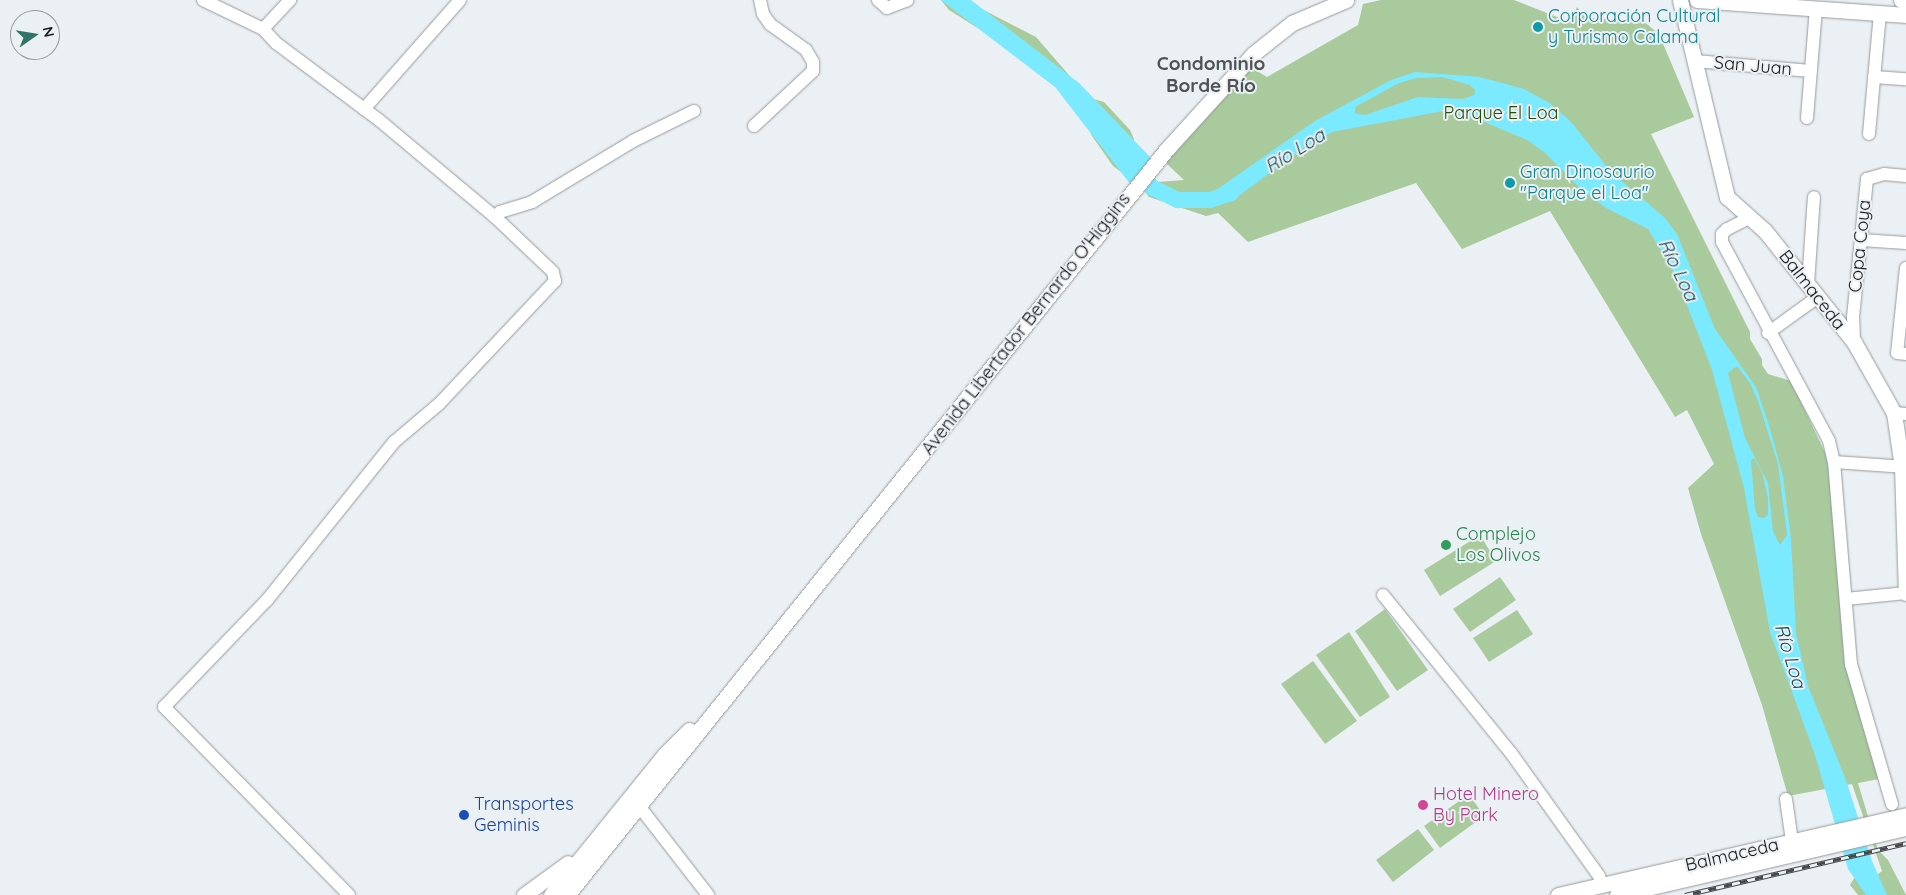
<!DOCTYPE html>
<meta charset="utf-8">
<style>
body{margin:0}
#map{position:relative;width:1906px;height:895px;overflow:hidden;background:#ebf0f4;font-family:Quicksand,sans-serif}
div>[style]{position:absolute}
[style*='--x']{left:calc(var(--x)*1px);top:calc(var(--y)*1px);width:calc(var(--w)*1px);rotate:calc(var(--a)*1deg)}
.green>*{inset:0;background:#a9ca9d}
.water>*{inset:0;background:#7be9fe}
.river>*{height:16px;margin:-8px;padding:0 8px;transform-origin:8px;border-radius:8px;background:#7be9fe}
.roads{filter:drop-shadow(0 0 1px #959a9e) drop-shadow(0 0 1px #959a9e)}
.minor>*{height:12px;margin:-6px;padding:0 6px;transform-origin:6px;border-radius:6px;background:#fff}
.major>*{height:15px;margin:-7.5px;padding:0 7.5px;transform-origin:7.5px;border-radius:7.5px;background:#fff}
.rail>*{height:4.5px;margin-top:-2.25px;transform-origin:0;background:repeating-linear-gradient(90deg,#ebf0f4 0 8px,#474a4b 0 16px);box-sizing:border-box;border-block:1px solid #474a4b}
.dots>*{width:14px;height:14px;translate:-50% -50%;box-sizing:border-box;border:2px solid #ebf0f4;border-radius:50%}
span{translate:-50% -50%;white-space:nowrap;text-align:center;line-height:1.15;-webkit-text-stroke:4px #ebf0f4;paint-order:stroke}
.culture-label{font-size:18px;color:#0d838f}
.left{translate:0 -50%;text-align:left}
.street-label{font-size:18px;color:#17191a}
.park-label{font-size:18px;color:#224f09}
.leisure-label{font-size:18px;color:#27864d}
.hotel-label{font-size:18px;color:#b23c85}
.transit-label{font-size:18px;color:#164399}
.neighbourhood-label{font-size:19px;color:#4e5356;font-weight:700}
.water-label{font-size:19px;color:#164851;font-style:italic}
.north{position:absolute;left:10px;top:10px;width:50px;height:50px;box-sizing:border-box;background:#ebf0f4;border:1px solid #969a9d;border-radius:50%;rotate:77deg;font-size:14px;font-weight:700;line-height:20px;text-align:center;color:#17191a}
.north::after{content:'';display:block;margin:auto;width:18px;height:22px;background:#317467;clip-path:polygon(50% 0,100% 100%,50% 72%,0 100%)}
</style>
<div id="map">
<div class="green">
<i style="clip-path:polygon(941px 0,964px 0,1036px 37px,1075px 82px,1081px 85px,1086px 97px,1104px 102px,1130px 130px,1134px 139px,1132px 149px,1151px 179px,1157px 182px,1184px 180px,1166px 163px,1166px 156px,1240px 72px,1255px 70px,1267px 77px,1358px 25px,1363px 4px,1381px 0,1514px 0,1570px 22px,1577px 7px,1586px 18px,1642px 20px,1659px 34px,1694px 117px,1651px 134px,1750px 332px,1750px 339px,1762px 359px,1762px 365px,1768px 374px,1791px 381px,1830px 463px,1851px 675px,1879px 779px,1858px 783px,1878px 850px,1888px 860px,1906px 895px,1858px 895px,1850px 885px,1855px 877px,1877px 875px,1882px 871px,1852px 784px,1788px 796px,1762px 705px,1701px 534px,1688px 488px,1714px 464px,1687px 410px,1675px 417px,1550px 211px,1462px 249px,1416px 183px,1248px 242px,1218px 213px,1206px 216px,1149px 197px,1142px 188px,1113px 166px,1092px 136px,1075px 101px,1011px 49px,949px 10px)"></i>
<i style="clip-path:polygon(1480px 535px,1496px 561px,1440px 596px,1424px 570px)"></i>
<i style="clip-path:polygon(1500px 577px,1516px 600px,1470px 632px,1453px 609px)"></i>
<i style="clip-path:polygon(1385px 609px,1428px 670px,1397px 691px,1355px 631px)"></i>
<i style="clip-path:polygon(1517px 610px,1533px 634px,1489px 662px,1473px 638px)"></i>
<i style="clip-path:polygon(1349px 632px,1390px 697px,1360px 717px,1316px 655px)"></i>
<i style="clip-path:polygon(1313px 661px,1357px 721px,1325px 744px,1281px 684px)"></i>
<i style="clip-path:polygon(1469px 794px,1484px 816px,1440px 848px,1424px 826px)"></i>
<i style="clip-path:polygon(1418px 829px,1434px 850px,1393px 882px,1376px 860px)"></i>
</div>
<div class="water">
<i style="clip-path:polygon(941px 0,971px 0,1079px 83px,1152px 159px,1131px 185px,1055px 87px)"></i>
<i style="clip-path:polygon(evenodd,1415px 72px,1480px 77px,1524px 89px,1551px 104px,1572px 123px,1611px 172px,1665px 218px,1677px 234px,1715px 329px,1756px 387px,1769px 425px,1783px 476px,1791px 538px,1796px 633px,1808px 686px,1846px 780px,1872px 861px,1887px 895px,1866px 895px,1848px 869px,1815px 755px,1770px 632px,1744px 488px,1712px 370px,1675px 274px,1648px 229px,1606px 208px,1584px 192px,1544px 152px,1527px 140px,1475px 118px,1443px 111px,1332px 132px,1302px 149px,1233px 200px,1218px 205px,1210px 200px,1216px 190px,1315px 121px,1391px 80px,1415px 72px,1442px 77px,1470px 85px,1475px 90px,1474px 95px,1463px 99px,1418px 97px,1365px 115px,1355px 113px,1355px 107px,1399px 83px,1416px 78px,1442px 77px,1415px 72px,1737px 366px,1750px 383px,1758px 401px,1778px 464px,1787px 535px,1780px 545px,1773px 531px,1768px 483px,1745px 438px,1728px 373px,1737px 366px,1415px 72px,1754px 458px,1762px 472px,1768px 498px,1768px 515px,1764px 518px,1758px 517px,1755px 510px,1751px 460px,1754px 458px)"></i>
</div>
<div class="river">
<i style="--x:1134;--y:167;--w:28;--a:48"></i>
<i style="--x:1153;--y:188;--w:28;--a:26"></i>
<i style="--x:1178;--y:200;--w:32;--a:0"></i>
<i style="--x:1210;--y:200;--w:22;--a:-18"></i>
</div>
<div class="roads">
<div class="minor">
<i style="--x:203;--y:0;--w:67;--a:25.8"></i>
<i style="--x:263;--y:29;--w:19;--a:47"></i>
<i style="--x:276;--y:43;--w:129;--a:36.8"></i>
<i style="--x:379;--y:120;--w:151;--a:39.9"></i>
<i style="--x:495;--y:217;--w:7;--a:-45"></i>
<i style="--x:500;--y:212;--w:34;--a:-17"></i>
<i style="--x:532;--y:202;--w:118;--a:-31.1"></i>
<i style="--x:633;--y:141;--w:68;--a:-26.2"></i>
<i style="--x:878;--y:0;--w:12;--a:42"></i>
<i style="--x:887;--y:8;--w:22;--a:-21"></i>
<i style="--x:263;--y:29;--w:40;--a:-47"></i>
<i style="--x:1695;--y:61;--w:116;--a:4.9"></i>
<i style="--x:1874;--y:77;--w:32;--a:4"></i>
<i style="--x:364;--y:109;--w:145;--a:-48.6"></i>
<i style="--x:1807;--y:118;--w:109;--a:-85.3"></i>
<i style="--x:754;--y:126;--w:81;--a:-43"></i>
<i style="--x:813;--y:71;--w:9;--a:-90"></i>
<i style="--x:813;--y:62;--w:14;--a:-120"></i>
<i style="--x:806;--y:50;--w:44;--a:-144.2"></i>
<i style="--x:770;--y:24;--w:12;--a:-125"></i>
<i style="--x:763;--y:14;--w:14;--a:-102"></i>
<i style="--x:1869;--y:134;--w:121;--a:-84.8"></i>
<i style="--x:1751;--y:217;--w:27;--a:153"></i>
<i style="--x:1727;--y:229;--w:7;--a:135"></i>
<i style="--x:1722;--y:234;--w:8;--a:90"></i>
<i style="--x:1722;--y:242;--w:226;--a:61.7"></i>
<i style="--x:1829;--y:441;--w:22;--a:77"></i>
<i style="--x:1834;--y:462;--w:203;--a:85.2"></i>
<i style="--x:1851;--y:664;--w:146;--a:73.7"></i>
<i style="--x:1861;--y:240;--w:45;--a:3.8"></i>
<i style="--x:1906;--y:268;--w:85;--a:96"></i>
<i style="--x:1897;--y:353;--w:9;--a:6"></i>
<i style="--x:1808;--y:284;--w:87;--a:-86.1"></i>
<i style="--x:1768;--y:333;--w:62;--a:-35.8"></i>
<i style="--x:1854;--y:342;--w:25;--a:-92"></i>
<i style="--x:1853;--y:317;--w:139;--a:-84.2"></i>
<i style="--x:1867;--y:179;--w:18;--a:-16"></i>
<i style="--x:1884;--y:174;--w:22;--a:5"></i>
<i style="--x:1894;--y:413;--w:12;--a:5"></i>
<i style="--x:1834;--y:462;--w:72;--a:4"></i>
<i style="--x:1383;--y:595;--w:203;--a:51"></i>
<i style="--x:1511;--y:753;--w:151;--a:54.4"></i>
<i style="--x:1599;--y:876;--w:9;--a:72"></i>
<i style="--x:1846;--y:599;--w:60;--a:-5.7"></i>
<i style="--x:1786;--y:799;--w:42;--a:81.9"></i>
<i style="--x:639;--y:806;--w:113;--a:52.2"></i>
<i style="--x:349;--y:895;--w:264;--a:-134.5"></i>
<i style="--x:164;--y:707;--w:149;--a:-46.1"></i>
<i style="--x:267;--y:600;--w:203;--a:-51.2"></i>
<i style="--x:394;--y:442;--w:59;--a:-40.2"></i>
<i style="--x:439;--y:404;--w:169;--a:-46.7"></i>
<i style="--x:555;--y:281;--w:9;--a:-103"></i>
<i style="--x:553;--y:272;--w:80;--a:-136.5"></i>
</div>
<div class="major">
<i style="--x:1680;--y:0;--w:203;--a:76.6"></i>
<i style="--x:1727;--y:197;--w:51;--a:41.8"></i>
<i style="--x:1765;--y:231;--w:142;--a:51.3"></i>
<i style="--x:1854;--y:342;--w:81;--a:60.6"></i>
<i style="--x:1894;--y:413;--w:55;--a:81.6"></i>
<i style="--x:1902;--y:467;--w:126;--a:88.2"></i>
<i style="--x:1697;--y:0;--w:210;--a:4.1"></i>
<i style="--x:1901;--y:0;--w:5;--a:0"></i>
<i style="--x:524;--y:895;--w:54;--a:-36"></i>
<i style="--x:551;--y:895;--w:181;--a:-51"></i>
<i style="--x:665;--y:754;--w:34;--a:-45"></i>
<i style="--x:567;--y:895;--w:957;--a:-51.19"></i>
<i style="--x:1167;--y:149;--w:128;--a:-47.8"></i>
<i style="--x:1253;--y:54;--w:50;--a:-38.5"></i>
<i style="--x:1292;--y:23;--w:59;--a:-23.1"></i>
<i style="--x:1558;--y:895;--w:357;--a:-12.9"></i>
<i style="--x:1617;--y:895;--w:297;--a:-13.1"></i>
</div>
</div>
<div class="rail">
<i style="--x:1685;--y:895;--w:227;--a:-13.2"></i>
</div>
<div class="dots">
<i style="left:1538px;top:27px;background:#0f9aa8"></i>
<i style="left:1510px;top:183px;background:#0f9aa8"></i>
<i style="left:1446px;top:545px;background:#2e9e5b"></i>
<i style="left:1423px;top:805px;background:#d1479c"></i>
<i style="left:464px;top:815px;background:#1a4fb4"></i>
</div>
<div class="culture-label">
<span class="left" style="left:1548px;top:27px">Corporación Cultural<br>y Turismo Calama</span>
<span class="left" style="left:1520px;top:183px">Gran Dinosaurio<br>"Parque el Loa"</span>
</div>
<div class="street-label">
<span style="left:1753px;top:66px;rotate:5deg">San Juan</span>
<span style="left:1860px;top:246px;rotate:-84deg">Copa Coya</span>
<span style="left:1812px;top:290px;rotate:52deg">Balmaceda</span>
<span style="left:1026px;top:324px;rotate:-52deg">Avenida Libertador Bernardo O'Higgins</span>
<span style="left:1732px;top:855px;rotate:-13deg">Balmaceda</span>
</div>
<div class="park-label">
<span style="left:1501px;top:113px">Parque El Loa</span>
</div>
<div class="leisure-label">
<span class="left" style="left:1456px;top:545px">Complejo<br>Los Olivos</span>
</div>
<div class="hotel-label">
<span class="left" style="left:1433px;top:805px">Hotel Minero<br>By Park</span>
</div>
<div class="transit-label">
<span class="left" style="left:474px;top:815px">Transportes<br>Geminis</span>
</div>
<div class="neighbourhood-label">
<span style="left:1211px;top:75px">Condominio<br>Borde Río</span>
</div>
<div class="water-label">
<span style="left:1295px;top:151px;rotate:-32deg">Río Loa</span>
<span style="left:1678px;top:270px;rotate:64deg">Río Loa</span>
<span style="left:1790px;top:656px;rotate:73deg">Río Loa</span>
</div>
<div class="north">N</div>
</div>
